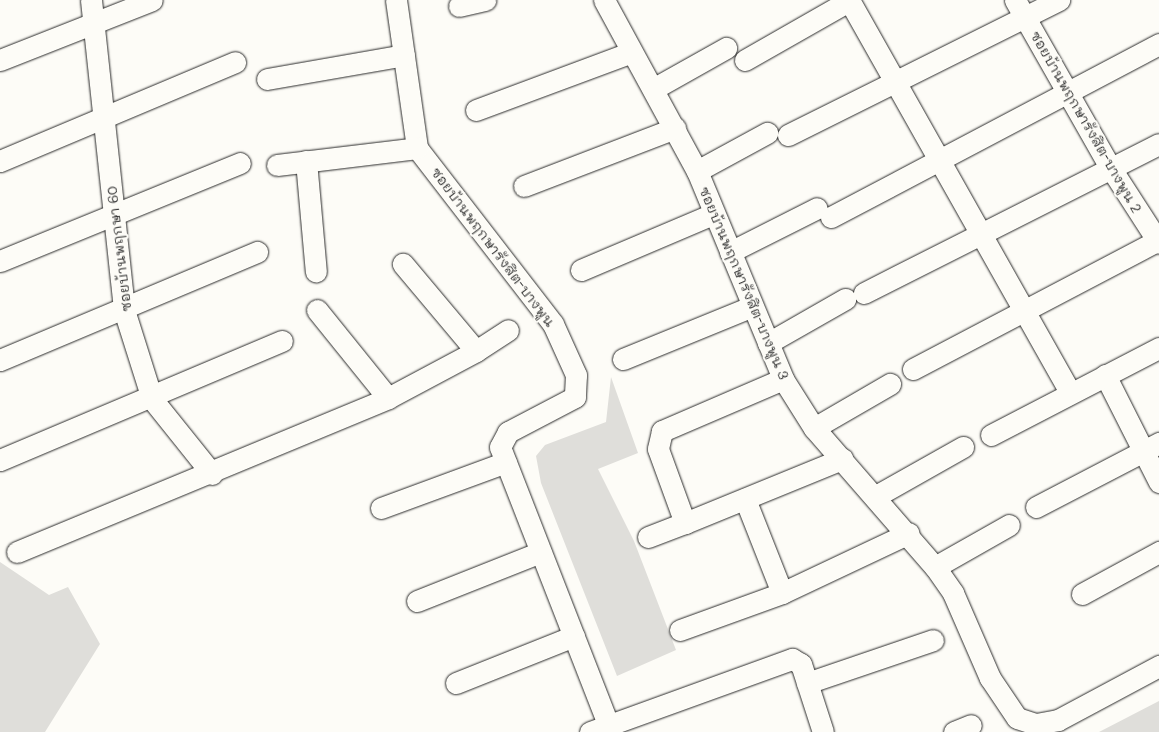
<!DOCTYPE html>
<meta charset="utf-8">
<style>
body{margin:0}
#map{position:relative;width:1159px;height:732px;overflow:hidden;background:#fdfcf7;font-family:Mali,"Playpen Sans Thai",sans-serif}
div>[style]{position:absolute}
[style*='--x']{left:calc(var(--x)*1px);top:calc(var(--y)*1px);width:calc(var(--w)*1px);rotate:calc(var(--a)*1deg)}
.green>*{inset:0;background:#dfdeda}
.roads{filter:drop-shadow(0 0 1px #2b2b2b) drop-shadow(0 0 1px #2b2b2b)}
.minor>*{height:21px;margin:-10.5px;padding:0 10.5px;transform-origin:10.5px;border-radius:10.5px;background:#fdfcf7}
span{translate:-50% -50%;white-space:nowrap;text-align:center;line-height:1.15;-webkit-text-stroke:4.5px #fdfcf7;paint-order:stroke}
.street-label{font-size:14px;color:#2b2b2b}
</style>
<div id="map">
<div class="green">
<i style="clip-path:polygon(611px 377px,638px 453px,598px 469px,634px 541px,676px 650px,617px 676px,541px 483px,536px 456px,545px 445px,606px 422px)"></i>
<i style="clip-path:polygon(0 562px,49px 595px,68px 587px,100px 644px,45px 732px,0 732px)"></i>
<i style="clip-path:polygon(1159px 701px,1159px 732px,1099px 732px)"></i>
</div>
<div class="roads">
<div class="minor">
<i style="--x:91;--y:0;--w:312;--a:83.9"></i>
<i style="--x:124;--y:310;--w:93;--a:72.5"></i>
<i style="--x:152;--y:399;--w:96;--a:51.3"></i>
<i style="--x:396;--y:0;--w:149;--a:81.9"></i>
<i style="--x:417;--y:148;--w:222;--a:52.3"></i>
<i style="--x:553;--y:324;--w:56;--a:65.7"></i>
<i style="--x:576;--y:375;--w:22;--a:93"></i>
<i style="--x:575;--y:397;--w:76;--a:152.4"></i>
<i style="--x:508;--y:432;--w:17;--a:118"></i>
<i style="--x:500;--y:447;--w:306;--a:68.7"></i>
<i style="--x:604;--y:0;--w:195;--a:61.5"></i>
<i style="--x:697;--y:171;--w:225;--a:67.5"></i>
<i style="--x:783;--y:379;--w:58;--a:57.7"></i>
<i style="--x:814;--y:428;--w:184;--a:49"></i>
<i style="--x:935;--y:567;--w:32;--a:55"></i>
<i style="--x:953;--y:593;--w:93;--a:66.5"></i>
<i style="--x:990;--y:678;--w:48;--a:56"></i>
<i style="--x:1017;--y:718;--w:20;--a:18"></i>
<i style="--x:1036;--y:724;--w:22;--a:-10"></i>
<i style="--x:1058;--y:720;--w:115;--a:-28.1"></i>
<i style="--x:849;--y:0;--w:451;--a:60.6"></i>
<i style="--x:1015;--y:0;--w:192;--a:60.4"></i>
<i style="--x:1110;--y:167;--w:90;--a:57.2"></i>
<i style="--x:459;--y:6;--w:27;--a:-13"></i>
<i style="--x:0;--y:60;--w:163;--a:-21.5"></i>
<i style="--x:745;--y:60;--w:121;--a:-29.7"></i>
<i style="--x:267;--y:79;--w:139;--a:-9.9"></i>
<i style="--x:653;--y:89;--w:84;--a:-29.3"></i>
<i style="--x:476;--y:110;--w:166;--a:-20.4"></i>
<i style="--x:788;--y:135;--w:303;--a:-26.5"></i>
<i style="--x:0;--y:161;--w:255;--a:-22.8"></i>
<i style="--x:306;--y:161;--w:111;--a:84.9"></i>
<i style="--x:277;--y:165;--w:141;--a:-6.9"></i>
<i style="--x:697;--y:171;--w:80;--a:-28.5"></i>
<i style="--x:524;--y:186;--w:162;--a:-21"></i>
<i style="--x:831;--y:217;--w:371;--a:-27.8"></i>
<i style="--x:730;--y:252;--w:97;--a:-26.8"></i>
<i style="--x:0;--y:261;--w:259;--a:-22.2"></i>
<i style="--x:581;--y:270;--w:143;--a:-23"></i>
<i style="--x:864;--y:293;--w:330;--a:-26.8"></i>
<i style="--x:317;--y:310;--w:113;--a:51.1"></i>
<i style="--x:768;--y:343;--w:89;--a:-29.7"></i>
<i style="--x:476;--y:351;--w:38;--a:-33"></i>
<i style="--x:623;--y:359;--w:140;--a:-22.2"></i>
<i style="--x:0;--y:360;--w:279;--a:-22.8"></i>
<i style="--x:913;--y:369;--w:278;--a:-27.7"></i>
<i style="--x:1105;--y:375;--w:120;--a:63.2"></i>
<i style="--x:783;--y:379;--w:132;--a:156.7"></i>
<i style="--x:662;--y:431;--w:18;--a:103"></i>
<i style="--x:658;--y:449;--w:79;--a:70"></i>
<i style="--x:685;--y:523;--w:170;--a:-22.2"></i>
<i style="--x:814;--y:428;--w:88;--a:-30.1"></i>
<i style="--x:991;--y:435;--w:189;--a:-27.4"></i>
<i style="--x:0;--y:460;--w:306;--a:-22.9"></i>
<i style="--x:876;--y:496;--w:100;--a:-29.4"></i>
<i style="--x:745;--y:499;--w:101;--a:68.5"></i>
<i style="--x:1036;--y:507;--w:139;--a:-27.5"></i>
<i style="--x:381;--y:508;--w:133;--a:-20.2"></i>
<i style="--x:648;--y:537;--w:40;--a:-21"></i>
<i style="--x:17;--y:552;--w:402;--a:-22.5"></i>
<i style="--x:388;--y:398;--w:100;--a:-28.1"></i>
<i style="--x:476;--y:351;--w:114;--a:-130"></i>
<i style="--x:935;--y:567;--w:85;--a:-29.6"></i>
<i style="--x:1082;--y:594;--w:88;--a:-28.6"></i>
<i style="--x:417;--y:601;--w:133;--a:-21.6"></i>
<i style="--x:680;--y:630;--w:109;--a:-19.9"></i>
<i style="--x:782;--y:593;--w:140;--a:-25.3"></i>
<i style="--x:456;--y:683;--w:127;--a:-21.7"></i>
<i style="--x:807;--y:683;--w:133;--a:-18.8"></i>
<i style="--x:590;--y:732;--w:215;--a:-19.9"></i>
<i style="--x:792;--y:659;--w:10;--a:29"></i>
<i style="--x:801;--y:664;--w:71;--a:72.1"></i>
<i style="--x:954;--y:732;--w:18;--a:-22"></i>
</div>
</div>
<div class="street-label">
<span style="left:1086px;top:122px;rotate:60deg">ซอยบ้านพฤกษารังสิต-บางพูน 2</span>
<span style="left:493px;top:247px;rotate:53deg">ซอยบ้านพฤกษารังสิต-บางพูน</span>
<span style="left:119px;top:249px;rotate:-97deg">ซอยบ้านพฤกษา 60</span>
<span style="left:744px;top:283px;rotate:67deg">ซอยบ้านพฤกษารังสิต-บางพูน 3</span>
</div>
</div>
